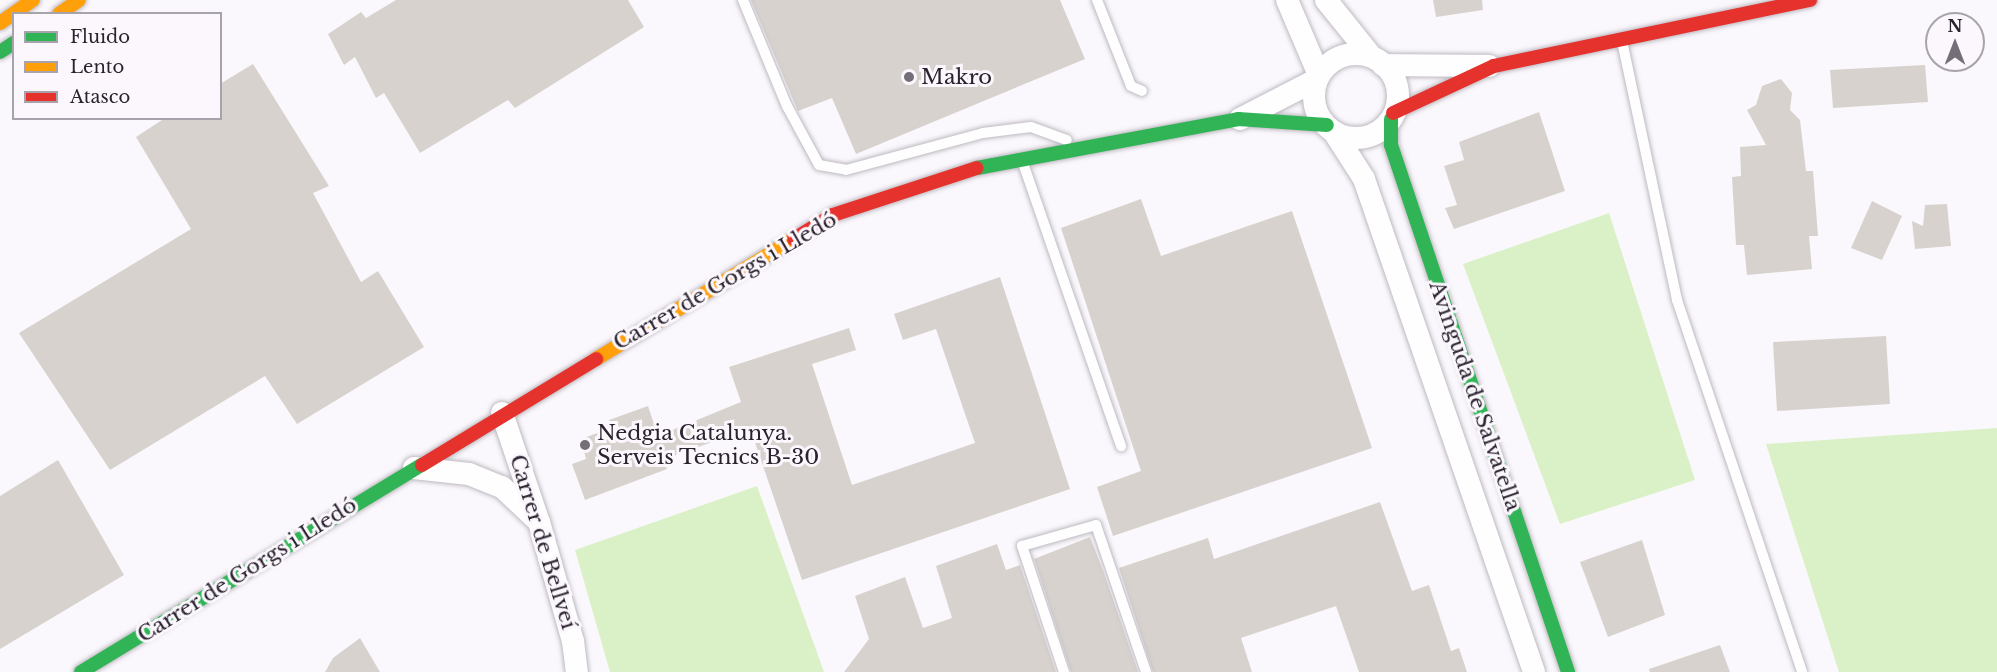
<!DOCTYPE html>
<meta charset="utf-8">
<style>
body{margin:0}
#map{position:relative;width:1997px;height:672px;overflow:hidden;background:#faf8fc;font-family:"Libre Baskerville",serif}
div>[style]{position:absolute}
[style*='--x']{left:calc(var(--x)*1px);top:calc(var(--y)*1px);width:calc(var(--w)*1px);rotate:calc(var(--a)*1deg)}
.green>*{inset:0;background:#daf1c7}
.building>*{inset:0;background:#d7d2ce}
.roads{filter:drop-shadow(0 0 2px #beb9c1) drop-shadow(0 0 2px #beb9c1)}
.lane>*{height:10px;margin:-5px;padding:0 5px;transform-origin:5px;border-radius:5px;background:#fefeff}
.street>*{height:22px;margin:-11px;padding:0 11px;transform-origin:11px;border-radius:11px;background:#fefeff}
.street>.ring{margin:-11px;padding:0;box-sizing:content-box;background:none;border:22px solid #fefeff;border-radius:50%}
.fast>*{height:14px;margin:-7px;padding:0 7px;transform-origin:7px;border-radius:7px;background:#30b455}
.slow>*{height:14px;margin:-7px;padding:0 7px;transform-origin:7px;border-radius:7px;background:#ff9f0a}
.jam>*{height:14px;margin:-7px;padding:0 7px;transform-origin:7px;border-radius:7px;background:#e5322d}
.dots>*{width:16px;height:16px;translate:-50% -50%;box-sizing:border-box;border:3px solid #fbf7fd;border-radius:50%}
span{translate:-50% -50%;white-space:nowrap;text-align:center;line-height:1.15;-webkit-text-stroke:6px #fbf7fd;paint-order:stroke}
.poi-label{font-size:21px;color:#2a232f}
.left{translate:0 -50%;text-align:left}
.street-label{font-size:21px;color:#2a232f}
.legend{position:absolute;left:12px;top:12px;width:210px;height:108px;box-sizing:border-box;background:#fbf7fd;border:2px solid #a7a2ab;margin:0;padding:8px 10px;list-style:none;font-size:18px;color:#2a232f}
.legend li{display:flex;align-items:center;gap:12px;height:30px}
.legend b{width:30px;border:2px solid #a7a2ab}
.north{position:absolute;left:1925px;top:12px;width:60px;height:60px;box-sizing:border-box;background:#fbf7fd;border:2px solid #a7a2ab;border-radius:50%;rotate:0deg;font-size:16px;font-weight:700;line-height:24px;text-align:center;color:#2a232f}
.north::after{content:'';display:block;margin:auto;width:21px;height:27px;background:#736e77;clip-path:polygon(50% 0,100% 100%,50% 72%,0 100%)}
</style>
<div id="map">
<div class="green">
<i style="clip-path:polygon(1609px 213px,1695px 480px,1560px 524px,1463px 264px)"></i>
<i style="clip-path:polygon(1997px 428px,1997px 672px,1839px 672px,1766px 444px)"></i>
<i style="clip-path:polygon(757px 486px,824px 672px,610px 672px,575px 550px)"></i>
</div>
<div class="building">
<i style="clip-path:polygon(396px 0,628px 0,644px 27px,515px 108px,508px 100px,420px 153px,384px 93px,376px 98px,355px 57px,344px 65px,328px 34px,361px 12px,366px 18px)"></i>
<i style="clip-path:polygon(751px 0,1060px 0,1085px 59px,856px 154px,832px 98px,798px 111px)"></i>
<i style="clip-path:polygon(1433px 0,1482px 0,1483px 10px,1436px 17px)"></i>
<i style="clip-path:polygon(253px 64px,329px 186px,313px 193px,361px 282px,378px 271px,424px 347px,297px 424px,265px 376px,110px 470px,19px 333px,191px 229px,136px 137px,165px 118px,220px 118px,220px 84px)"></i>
<i style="clip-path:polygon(1925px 65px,1928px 102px,1833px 108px,1830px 70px)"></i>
<i style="clip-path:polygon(1781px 79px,1792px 93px,1790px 110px,1800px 120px,1806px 171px,1813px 171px,1818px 236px,1809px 236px,1812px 269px,1747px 275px,1744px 245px,1736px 245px,1732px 177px,1741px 176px,1740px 147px,1766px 145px,1747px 110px,1756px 105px,1762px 86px)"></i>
<i style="clip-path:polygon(1539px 112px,1565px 191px,1454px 229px,1445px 208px,1457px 205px,1444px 166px,1464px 160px,1459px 142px)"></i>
<i style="clip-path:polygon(1141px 199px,1161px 256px,1292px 211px,1372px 448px,1113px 536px,1097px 487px,1141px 471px,1061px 228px)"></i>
<i style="clip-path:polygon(1872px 201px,1902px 216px,1882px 260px,1851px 248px)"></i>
<i style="clip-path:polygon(1947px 204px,1951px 246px,1915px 249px,1912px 221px,1923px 226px,1925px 205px)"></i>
<i style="clip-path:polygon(1000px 277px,1070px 489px,802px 580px,750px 428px,663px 460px,667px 469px,585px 500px,572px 464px,586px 459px,581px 439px,611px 428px,609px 420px,648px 406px,658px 436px,741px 402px,729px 367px,849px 328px,856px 350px,812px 364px,852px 485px,975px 443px,936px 329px,903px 340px,894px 314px)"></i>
<i style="clip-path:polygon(1886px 336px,1890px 404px,1777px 411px,1773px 342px)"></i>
<i style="clip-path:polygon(58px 460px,124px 575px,0 649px,0 496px)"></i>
<i style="clip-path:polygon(1380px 502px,1412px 591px,1429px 585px,1451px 651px,1459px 648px,1467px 672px,1359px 672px,1336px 606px,1241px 638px,1252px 672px,1153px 672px,1119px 568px,1208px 538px,1214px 559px)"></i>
<i style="clip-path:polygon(1090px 537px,1104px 573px,1138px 672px,1071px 672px,1034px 559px)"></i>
<i style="clip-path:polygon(1642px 540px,1665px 615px,1608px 637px,1580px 562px)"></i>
<i style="clip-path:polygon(997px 544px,1006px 570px,1020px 565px,1056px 672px,844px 672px,869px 639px,855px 596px,905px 577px,923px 628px,952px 618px,936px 566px)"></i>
<i style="clip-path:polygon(360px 638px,380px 672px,325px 672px,333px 658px)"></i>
<i style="clip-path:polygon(1720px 645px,1730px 672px,1650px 672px,1649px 669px)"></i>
</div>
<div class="roads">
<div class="lane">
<i style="--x:743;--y:0;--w:115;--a:67.5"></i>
<i style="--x:787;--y:106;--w:67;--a:61.5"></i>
<i style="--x:819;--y:165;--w:27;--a:10"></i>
<i style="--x:846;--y:170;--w:142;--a:-15.1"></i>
<i style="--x:983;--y:133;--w:48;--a:-7.1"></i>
<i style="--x:1031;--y:127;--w:38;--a:20"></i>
<i style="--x:1097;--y:0;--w:92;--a:68.4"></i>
<i style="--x:1131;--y:86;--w:12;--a:24"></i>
<i style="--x:1622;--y:41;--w:265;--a:78"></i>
<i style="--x:1677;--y:300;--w:392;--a:71.4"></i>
<i style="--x:1022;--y:160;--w:303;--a:70.9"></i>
<i style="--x:1064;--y:672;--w:133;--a:-108.4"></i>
<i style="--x:1022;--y:546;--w:77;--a:-15.8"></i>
<i style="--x:1096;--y:525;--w:155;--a:71.2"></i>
</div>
<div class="street">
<i style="--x:1287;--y:0;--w:82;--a:66.9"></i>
<i style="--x:1326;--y:0;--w:72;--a:51.2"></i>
<i class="ring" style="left:1314px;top:54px;width:62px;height:62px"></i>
<i style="--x:1383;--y:65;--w:106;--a:0.5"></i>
<i style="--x:1240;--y:119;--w:85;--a:-27.2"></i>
<i style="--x:1334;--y:132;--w:56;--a:57.4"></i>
<i style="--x:1364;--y:179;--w:521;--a:70.97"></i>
<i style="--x:502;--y:413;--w:115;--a:71.3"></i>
<i style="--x:539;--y:522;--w:124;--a:74.1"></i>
<i style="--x:573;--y:641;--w:31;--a:83"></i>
<i style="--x:414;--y:468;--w:55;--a:6.2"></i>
<i style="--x:469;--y:474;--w:35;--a:22"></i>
<i style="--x:502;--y:487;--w:47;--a:43.3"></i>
</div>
<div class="fast">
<i style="--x:0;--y:52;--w:17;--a:-33"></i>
<i style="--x:1391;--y:119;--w:26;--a:90"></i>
<i style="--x:1391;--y:145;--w:556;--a:71.43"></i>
<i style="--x:977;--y:168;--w:266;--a:-10.6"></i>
<i style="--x:1238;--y:119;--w:89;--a:3.9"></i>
<i style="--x:81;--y:672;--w:399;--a:-31.3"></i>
</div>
<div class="slow">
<i style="--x:59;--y:14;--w:24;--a:-35"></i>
<i style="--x:0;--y:23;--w:40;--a:-34.9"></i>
<i style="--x:596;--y:359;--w:232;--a:-31.2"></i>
</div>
<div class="jam">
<i style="--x:1393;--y:113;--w:111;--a:-25"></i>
<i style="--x:1494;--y:66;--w:323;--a:-11.8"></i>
<i style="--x:794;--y:239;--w:46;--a:-31.6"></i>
<i style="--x:833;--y:215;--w:151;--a:-18.1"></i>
<i style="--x:422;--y:465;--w:204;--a:-31.3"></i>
</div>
</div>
<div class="dots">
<i style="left:909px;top:77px;background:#736e77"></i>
<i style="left:585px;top:445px;background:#736e77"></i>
</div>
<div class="poi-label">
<span class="left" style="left:921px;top:77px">Makro</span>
<span class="left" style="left:597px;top:445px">Nedgia Catalunya.<br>Serveis Tecnics B-30</span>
</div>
<div class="street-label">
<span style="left:725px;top:281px;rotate:-30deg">Carrer de Gorgs i Lledó</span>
<span style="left:1475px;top:396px;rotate:71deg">Avinguda de Salvatella</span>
<span style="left:543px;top:542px;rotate:73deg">Carrer de Bellveí</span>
<span style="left:247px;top:570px;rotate:-32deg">Carrer de Gorgs i Lledó</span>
</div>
<ul class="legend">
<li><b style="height:8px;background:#30b455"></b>Fluido</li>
<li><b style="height:8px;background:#ff9f0a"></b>Lento</li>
<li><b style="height:8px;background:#e5322d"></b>Atasco</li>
</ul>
<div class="north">N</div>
</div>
